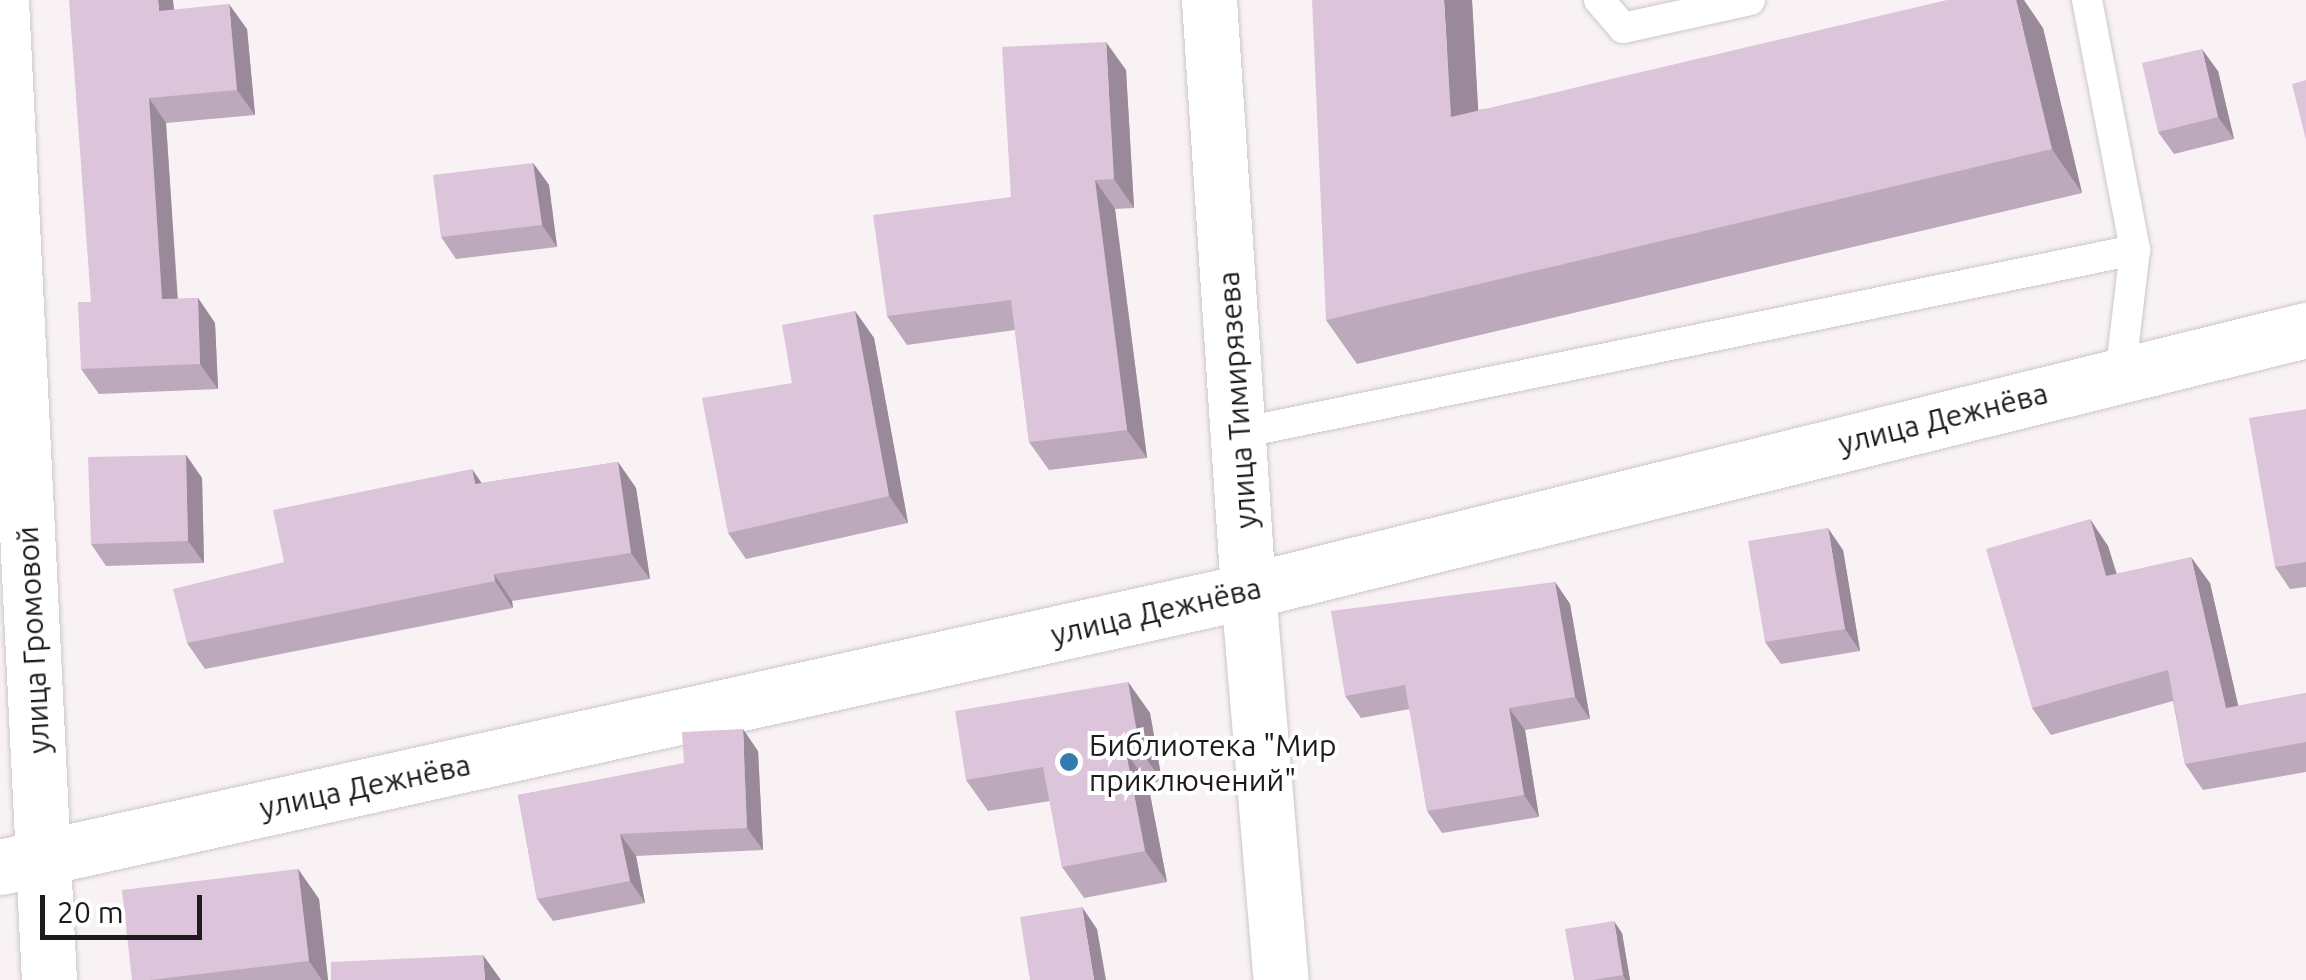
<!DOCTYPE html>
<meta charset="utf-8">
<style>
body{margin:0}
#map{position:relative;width:2306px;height:980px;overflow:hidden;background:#f8f2f5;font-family:Ubuntu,sans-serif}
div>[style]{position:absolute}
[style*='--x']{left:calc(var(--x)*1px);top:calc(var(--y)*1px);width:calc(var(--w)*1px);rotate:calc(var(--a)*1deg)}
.roads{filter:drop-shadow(0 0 2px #cdc7c9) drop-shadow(0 0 2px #cdc7c9)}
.lane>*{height:30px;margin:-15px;padding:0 15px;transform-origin:15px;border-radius:15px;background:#fff}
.street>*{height:55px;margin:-27.5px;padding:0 27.5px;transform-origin:27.5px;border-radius:27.5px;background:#fff}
.secondary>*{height:55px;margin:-27.5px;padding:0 27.5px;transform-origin:27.5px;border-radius:27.5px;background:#fff}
.wall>*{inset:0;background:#bda9bc}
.shaded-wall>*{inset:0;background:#9a8999}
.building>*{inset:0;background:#dcc4db}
.dots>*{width:28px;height:28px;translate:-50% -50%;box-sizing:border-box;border:5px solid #fff;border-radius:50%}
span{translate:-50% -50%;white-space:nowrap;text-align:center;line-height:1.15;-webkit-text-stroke:8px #fff;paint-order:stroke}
.street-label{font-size:30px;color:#1d1b1c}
.poi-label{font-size:30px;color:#1d1b1c}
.left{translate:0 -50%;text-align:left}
.scale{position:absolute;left:40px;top:895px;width:162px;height:45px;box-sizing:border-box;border:5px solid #1d1b1c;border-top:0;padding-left:12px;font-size:30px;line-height:35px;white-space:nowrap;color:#1d1b1c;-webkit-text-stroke:8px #fff;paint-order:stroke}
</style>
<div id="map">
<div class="roads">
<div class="lane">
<i style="--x:1599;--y:0;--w:37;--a:49"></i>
<i style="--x:1623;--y:28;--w:130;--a:-12.4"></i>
<i style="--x:2087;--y:0;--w:255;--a:79.1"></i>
<i style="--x:2135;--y:250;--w:126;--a:96.8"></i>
<i style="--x:1240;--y:433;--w:914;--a:-11.56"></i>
</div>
<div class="street">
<i style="--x:1;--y:0;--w:981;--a:87.2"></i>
<i style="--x:1209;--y:0;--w:592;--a:86.22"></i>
</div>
<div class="secondary">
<i style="--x:1248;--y:591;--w:390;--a:85.2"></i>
<i style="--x:0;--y:867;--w:1278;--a:-12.47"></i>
<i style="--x:1248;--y:591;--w:1090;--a:-13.86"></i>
</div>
</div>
<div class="wall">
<i style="clip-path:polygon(1472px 0,1478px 110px,2043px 28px,2082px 193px,1357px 364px,1326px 320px)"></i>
<i style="clip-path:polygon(174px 10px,247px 29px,255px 115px,166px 123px,178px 299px,198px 298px,215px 323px,218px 389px,99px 394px,81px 369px,91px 302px)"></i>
<i style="clip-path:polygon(1126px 70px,1134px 208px,1115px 209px,1147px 458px,1049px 470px,1029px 442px,1015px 330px,907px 345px,887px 316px,1011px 197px)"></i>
<i style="clip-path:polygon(2218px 71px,2234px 139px,2174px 154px,2158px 132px)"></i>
<i style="clip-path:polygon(533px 163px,549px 185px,557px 247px,456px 259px,441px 237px)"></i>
<i style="clip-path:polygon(855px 311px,874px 338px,908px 523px,746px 559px,728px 533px,792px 383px)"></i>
<i style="clip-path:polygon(2306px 409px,2306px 587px,2290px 589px,2275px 567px)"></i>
<i style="clip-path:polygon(186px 455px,202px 478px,204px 563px,106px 566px,91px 544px)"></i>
<i style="clip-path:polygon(618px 462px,636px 488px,650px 579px,512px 601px,513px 608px,205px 669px,187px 643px,284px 562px,482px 483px)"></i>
<i style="clip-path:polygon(2108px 546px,2117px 574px,2210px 583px,2238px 706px,2306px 693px,2306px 772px,2203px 790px,2185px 764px,2173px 701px,2051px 735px,2032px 708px)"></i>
<i style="clip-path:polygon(1843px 550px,1860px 651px,1781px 664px,1765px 642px)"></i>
<i style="clip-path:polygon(1555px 582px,1570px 604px,1590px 719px,1525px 730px,1539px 817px,1442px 833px,1427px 811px,1410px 709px,1361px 718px,1345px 696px)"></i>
<i style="clip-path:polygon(1128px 682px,1150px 713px,1162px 781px,1148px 784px,1167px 882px,1084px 898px,1062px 867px,1050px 801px,988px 811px,966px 780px)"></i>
<i style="clip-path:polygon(758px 751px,763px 850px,636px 856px,645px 903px,553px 921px,537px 899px,518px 795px)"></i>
<i style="clip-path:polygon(298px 869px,319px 899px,328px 980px,132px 980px)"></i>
<i style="clip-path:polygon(1622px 933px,1630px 980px,1574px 980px)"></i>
</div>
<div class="shaded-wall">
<i style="clip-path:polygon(158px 0,173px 0,177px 36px,159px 11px)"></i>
<i style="clip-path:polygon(1444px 0,1472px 0,1481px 160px,1451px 117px)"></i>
<i style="clip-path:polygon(2016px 0,2024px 0,2043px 28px,2082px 193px,2052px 149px)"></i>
<i style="clip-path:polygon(229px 4px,247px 29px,255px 115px,237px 90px)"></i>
<i style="clip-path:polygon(1106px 42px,1126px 70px,1134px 208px,1114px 179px)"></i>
<i style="clip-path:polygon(2202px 49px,2218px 71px,2234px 139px,2218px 117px)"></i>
<i style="clip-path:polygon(149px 98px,166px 123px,179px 324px,162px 299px)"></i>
<i style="clip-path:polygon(533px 163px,549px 185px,557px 247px,542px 225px)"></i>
<i style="clip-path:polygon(1095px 180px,1115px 209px,1147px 458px,1127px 430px)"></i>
<i style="clip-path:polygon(198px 298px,215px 323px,218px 389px,200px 364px)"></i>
<i style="clip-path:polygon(855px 311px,874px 338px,908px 523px,889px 496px)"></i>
<i style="clip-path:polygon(186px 455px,202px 478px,204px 563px,188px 541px)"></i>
<i style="clip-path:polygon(618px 462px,636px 488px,650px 579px,631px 553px)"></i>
<i style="clip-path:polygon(472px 469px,490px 495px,475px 484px)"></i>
<i style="clip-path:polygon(2090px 519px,2108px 546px,2125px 603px,2106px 576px)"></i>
<i style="clip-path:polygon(1828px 528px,1843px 550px,1860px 651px,1845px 629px)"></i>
<i style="clip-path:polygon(2191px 557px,2210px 583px,2245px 735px,2226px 708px)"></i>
<i style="clip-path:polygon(494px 574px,512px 601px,513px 608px,495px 581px)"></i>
<i style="clip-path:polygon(1555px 582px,1570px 604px,1590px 719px,1575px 697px)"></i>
<i style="clip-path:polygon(1128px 682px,1150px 713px,1162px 781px,1140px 750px)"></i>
<i style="clip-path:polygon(1509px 708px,1525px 730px,1539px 817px,1524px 795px)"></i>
<i style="clip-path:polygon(743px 729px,758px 751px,763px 850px,747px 828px)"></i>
<i style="clip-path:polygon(1126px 752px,1148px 784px,1167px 882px,1145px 851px)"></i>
<i style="clip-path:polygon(620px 834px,636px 856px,645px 903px,630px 881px)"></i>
<i style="clip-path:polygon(298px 869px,319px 899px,328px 980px,322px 980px,309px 961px)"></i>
<i style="clip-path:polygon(1082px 907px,1097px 929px,1106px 980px,1094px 980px)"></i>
<i style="clip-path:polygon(1614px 921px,1622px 933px,1630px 980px,1626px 980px,1623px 975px)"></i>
<i style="clip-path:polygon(483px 955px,501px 980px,485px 980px)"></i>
</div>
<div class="building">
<i style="clip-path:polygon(69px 0,158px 0,159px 11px,229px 4px,237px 90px,149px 98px,162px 299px,198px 298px,200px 364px,81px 369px,78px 302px,91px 302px)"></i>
<i style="clip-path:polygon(1312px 0,1444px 0,1451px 117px,1947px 0,2016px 0,2052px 149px,1326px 320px)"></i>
<i style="clip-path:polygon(1106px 42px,1114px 179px,1095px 180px,1127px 430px,1029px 442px,1011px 300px,887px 316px,873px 215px,1011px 197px,1002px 47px)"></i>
<i style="clip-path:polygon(2202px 49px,2218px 117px,2158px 132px,2142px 63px)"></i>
<i style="clip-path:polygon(2306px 80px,2306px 140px,2292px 84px)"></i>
<i style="clip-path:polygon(533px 163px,542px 225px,441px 237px,433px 175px)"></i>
<i style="clip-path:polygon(855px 311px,889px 496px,728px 533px,702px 398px,792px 383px,782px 325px)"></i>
<i style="clip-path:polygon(2306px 409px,2306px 562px,2275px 567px,2249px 418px)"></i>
<i style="clip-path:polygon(186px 455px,188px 541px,91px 544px,88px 457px)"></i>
<i style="clip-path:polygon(618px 462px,631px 553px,494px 574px,495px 581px,187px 643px,173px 589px,284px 562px,273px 510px,472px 469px,475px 484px)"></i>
<i style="clip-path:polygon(2090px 519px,2106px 576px,2191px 557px,2226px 708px,2306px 693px,2306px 742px,2185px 764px,2168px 670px,2032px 708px,1986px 549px)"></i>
<i style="clip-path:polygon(1828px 528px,1845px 629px,1765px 642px,1748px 541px)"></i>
<i style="clip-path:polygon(1555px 582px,1575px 697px,1509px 708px,1524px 795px,1427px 811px,1405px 685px,1345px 696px,1331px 611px)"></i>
<i style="clip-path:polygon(1128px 682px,1140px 750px,1126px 752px,1145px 851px,1062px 867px,1043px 767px,966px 780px,955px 711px)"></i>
<i style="clip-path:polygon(743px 729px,747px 828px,620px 834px,630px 881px,537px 899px,518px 795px,684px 763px,682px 732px)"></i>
<i style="clip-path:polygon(298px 869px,309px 961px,150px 980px,132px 980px,122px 890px)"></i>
<i style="clip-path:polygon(1082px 907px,1094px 980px,1030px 980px,1020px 917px)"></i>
<i style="clip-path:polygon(1614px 921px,1623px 975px,1593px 980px,1574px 980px,1565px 929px)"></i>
<i style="clip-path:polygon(483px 955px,485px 980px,331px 980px,331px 962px)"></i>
</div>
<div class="dots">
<i style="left:1069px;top:762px;background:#347cb0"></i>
</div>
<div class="street-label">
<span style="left:1237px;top:400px;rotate:-94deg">улица Тимирязева</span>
<span style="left:1943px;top:418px;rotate:-14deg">улица Дежнёва</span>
<span style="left:1156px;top:611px;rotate:-13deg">улица Дежнёва</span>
<span style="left:33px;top:640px;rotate:-93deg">улица Громовой</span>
<span style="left:365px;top:786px;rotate:-12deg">улица Дежнёва</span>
</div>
<div class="poi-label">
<span class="left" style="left:1089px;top:762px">Библиотека "Мир<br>приключений"</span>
</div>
<div class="scale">20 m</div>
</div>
